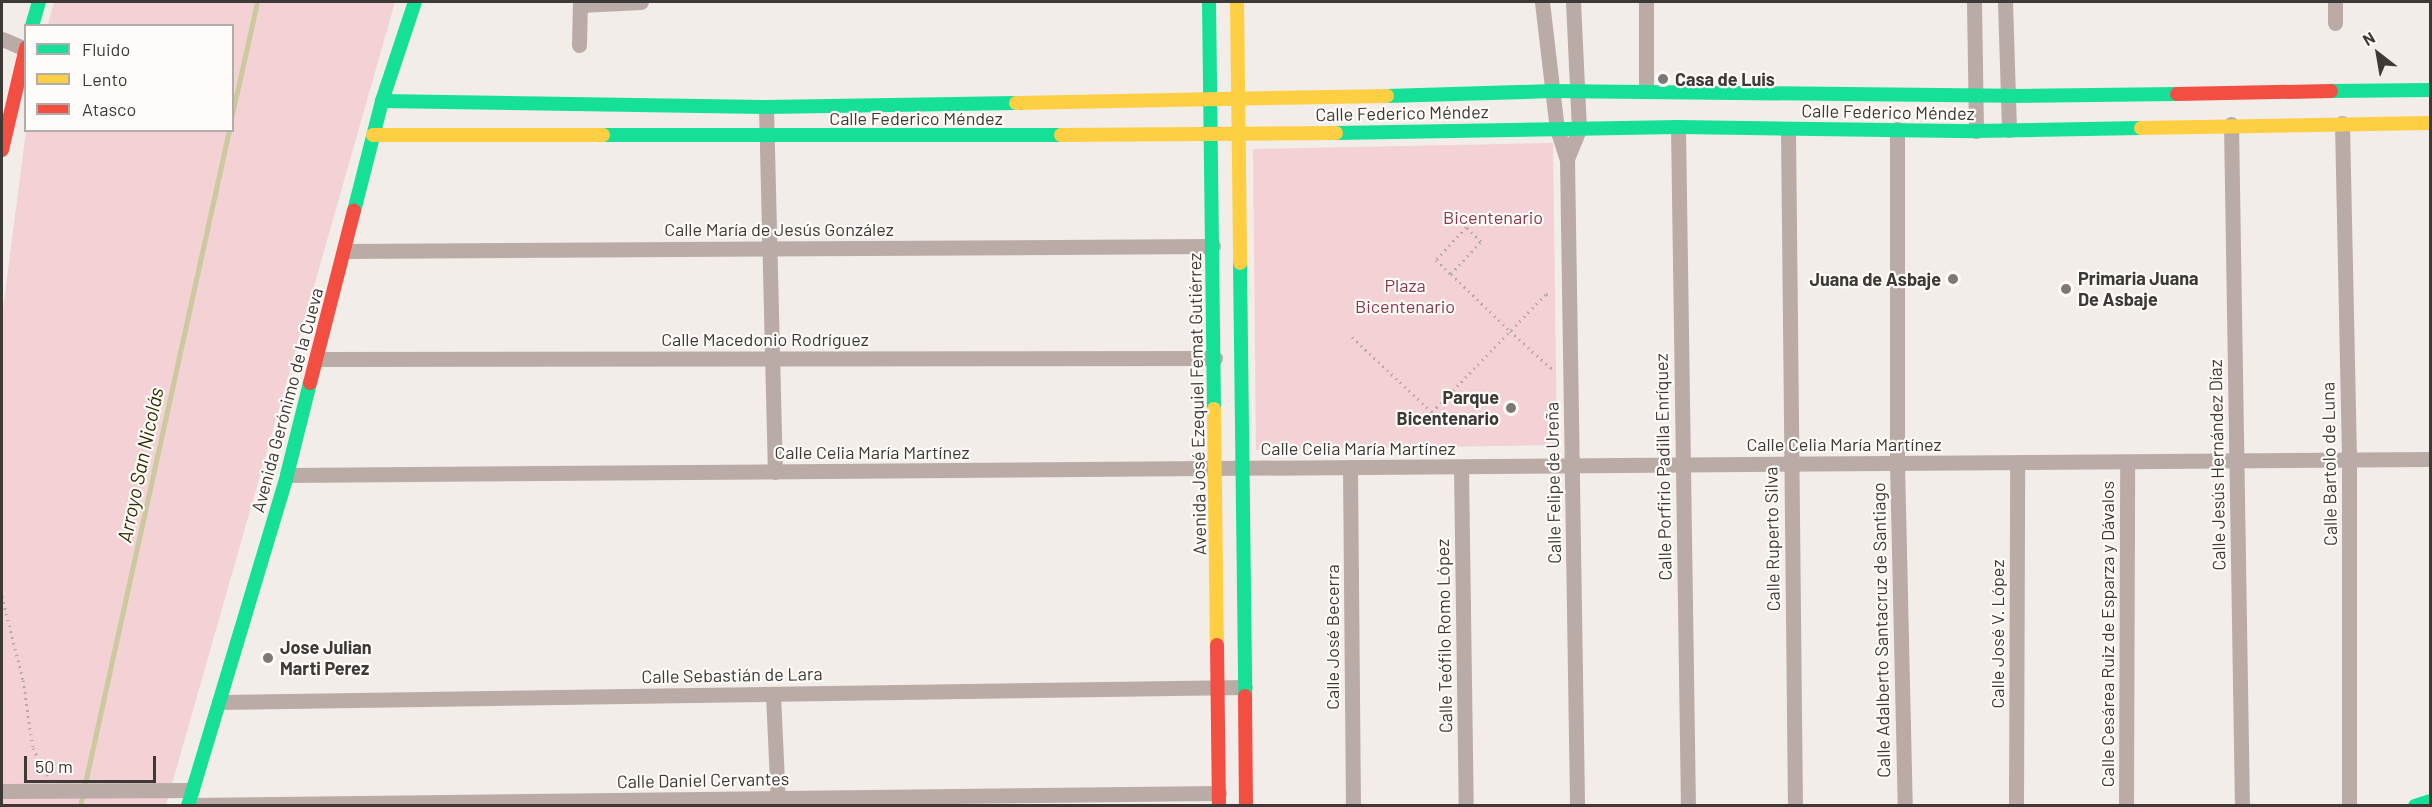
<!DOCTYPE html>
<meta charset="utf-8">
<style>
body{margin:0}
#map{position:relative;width:2432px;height:807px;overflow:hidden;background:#f2ede9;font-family:Barlow,sans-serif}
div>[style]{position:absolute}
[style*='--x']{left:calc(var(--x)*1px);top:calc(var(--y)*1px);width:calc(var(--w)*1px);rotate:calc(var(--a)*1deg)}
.green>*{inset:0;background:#f3d1d4}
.stream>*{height:5px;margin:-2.5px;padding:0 2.5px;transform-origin:2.5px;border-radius:2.5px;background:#caca9e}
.path>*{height:3px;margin-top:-1.5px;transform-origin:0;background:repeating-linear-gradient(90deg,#b4aaa7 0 1.5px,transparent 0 6px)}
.street>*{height:15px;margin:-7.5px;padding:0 7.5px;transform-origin:7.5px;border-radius:7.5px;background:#bbaba7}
.fast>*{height:14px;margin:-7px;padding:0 7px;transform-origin:7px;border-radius:7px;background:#16e098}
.slow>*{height:14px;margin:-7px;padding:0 7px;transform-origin:7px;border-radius:7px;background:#ffcf43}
.jam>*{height:14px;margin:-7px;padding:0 7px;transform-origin:7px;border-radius:7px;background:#f24e42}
.dots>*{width:16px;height:16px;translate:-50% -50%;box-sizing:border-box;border:3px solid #fefbf8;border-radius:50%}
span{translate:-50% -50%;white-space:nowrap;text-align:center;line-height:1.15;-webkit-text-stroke:4.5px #fefbf8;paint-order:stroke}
.poi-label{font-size:18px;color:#3c3936;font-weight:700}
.left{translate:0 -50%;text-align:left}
.right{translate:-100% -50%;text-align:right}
.street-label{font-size:18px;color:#3c3936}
.park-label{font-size:18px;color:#89394a}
.water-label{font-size:20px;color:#2f2f00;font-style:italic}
.frame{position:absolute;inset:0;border:3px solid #3c3936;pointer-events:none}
.legend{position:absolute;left:24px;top:24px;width:210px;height:108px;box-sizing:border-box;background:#fefbf8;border:2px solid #b0adaa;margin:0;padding:8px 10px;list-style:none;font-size:18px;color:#3c3936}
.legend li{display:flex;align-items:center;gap:12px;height:30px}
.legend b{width:30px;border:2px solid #b0adaa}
.north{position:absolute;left:2348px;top:24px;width:60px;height:60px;-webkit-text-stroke:4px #fefbf8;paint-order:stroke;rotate:329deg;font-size:16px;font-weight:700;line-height:24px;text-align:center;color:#3c3936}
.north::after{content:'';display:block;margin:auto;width:21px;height:27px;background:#3c3936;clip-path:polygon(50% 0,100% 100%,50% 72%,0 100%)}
.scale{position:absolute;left:24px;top:756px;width:132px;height:27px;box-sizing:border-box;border:3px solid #3c3936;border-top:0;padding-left:8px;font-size:18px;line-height:21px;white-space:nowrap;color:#3c3936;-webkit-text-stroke:4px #fefbf8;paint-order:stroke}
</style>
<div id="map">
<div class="green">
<i style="clip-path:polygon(54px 2px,395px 2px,166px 805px,2px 806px,2px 317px,26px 131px,232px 130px,232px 26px,48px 25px)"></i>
<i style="clip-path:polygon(1553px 143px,1557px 445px,1256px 450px,1253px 149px)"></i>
</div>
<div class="stream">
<i style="--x:232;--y:114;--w:115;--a:-77.4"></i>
<i style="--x:80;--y:806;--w:692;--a:-77.57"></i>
</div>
<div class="path">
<i style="--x:1451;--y:274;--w:45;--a:-47.7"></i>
<i style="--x:1481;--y:241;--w:21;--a:-137"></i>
<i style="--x:1466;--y:227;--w:45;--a:132.3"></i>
<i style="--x:1436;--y:260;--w:21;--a:43"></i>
<i style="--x:1451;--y:274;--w:82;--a:44"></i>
<i style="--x:1510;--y:331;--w:55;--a:42.1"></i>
<i style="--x:1551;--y:368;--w:3;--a:0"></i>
<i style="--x:1352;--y:337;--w:110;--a:43.2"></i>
<i style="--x:1432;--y:412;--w:164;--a:-46"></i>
<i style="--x:1546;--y:294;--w:6;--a:-9"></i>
<i style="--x:2;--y:596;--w:87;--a:76"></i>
<i style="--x:23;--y:680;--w:69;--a:81.6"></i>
<i style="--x:33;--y:748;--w:31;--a:63"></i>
</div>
<div class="street">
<i style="--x:1542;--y:2;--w:128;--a:83.3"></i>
<i style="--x:1557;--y:129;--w:32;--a:72"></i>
<i style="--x:1567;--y:159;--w:647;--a:89.11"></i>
<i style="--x:1646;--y:2;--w:89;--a:90"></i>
<i style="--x:1974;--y:2;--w:129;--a:89.1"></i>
<i style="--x:2005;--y:2;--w:128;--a:88.2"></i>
<i style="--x:2335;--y:2;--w:21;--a:90"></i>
<i style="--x:580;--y:5;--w:61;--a:-2.8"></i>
<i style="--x:2;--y:39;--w:25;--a:23"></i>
<i style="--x:579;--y:45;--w:43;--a:-88.7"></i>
<i style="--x:766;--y:107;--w:365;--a:88.6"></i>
<i style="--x:2342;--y:123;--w:337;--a:88.8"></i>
<i style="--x:2349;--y:460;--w:346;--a:90"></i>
<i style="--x:2231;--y:124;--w:682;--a:89.08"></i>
<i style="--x:1678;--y:127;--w:679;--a:89.16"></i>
<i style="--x:1788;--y:129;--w:677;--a:89.41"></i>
<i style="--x:1897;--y:129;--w:334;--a:90"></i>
<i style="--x:1897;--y:463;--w:343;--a:88.7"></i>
<i style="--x:1567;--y:159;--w:32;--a:-68"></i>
<i style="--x:1579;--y:129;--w:127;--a:-92.7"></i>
<i style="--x:345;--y:251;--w:868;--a:-0.33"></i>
<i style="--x:316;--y:359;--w:899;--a:-0.06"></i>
<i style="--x:1350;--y:467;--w:339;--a:89.5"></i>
<i style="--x:1461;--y:467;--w:339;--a:89.2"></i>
<i style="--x:287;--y:475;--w:2143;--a:-0.43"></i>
<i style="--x:773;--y:694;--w:112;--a:87.4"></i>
<i style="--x:219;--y:702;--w:1026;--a:-0.84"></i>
<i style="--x:2;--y:791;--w:190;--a:-0.3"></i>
<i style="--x:188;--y:805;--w:1031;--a:-0.67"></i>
<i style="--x:2016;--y:806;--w:344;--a:-89.8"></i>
<i style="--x:2126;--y:806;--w:344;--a:-89.8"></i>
</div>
<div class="fast">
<i style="--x:1209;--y:2;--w:407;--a:89.3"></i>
<i style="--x:32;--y:26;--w:25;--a:-74"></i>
<i style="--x:2331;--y:91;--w:99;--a:-0.6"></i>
<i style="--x:1387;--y:96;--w:165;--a:-1.7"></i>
<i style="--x:1552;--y:91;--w:456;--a:0.6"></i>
<i style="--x:2008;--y:96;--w:169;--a:-0.7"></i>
<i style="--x:382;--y:101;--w:384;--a:0.9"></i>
<i style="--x:766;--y:107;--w:250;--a:-0.9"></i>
<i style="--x:1336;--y:133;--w:342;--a:-1"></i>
<i style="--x:1678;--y:127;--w:298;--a:0.8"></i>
<i style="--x:1976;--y:131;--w:165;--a:-1"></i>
<i style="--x:603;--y:135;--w:458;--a:0"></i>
<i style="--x:354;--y:211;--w:114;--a:-75.7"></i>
<i style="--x:382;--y:101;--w:104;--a:-71.6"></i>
<i style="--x:1240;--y:263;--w:433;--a:89.3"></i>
<i style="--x:188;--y:806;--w:345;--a:-73.3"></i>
<i style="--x:287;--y:475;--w:95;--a:-76"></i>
<i style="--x:2415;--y:806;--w:16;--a:-18"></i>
</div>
<div class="slow">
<i style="--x:1237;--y:2;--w:261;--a:89.3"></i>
<i style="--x:1016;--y:103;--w:371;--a:-1.1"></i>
<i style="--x:2141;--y:128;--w:289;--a:-1"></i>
<i style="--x:373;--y:135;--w:230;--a:0"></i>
<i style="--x:1061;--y:135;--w:275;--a:-0.4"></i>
<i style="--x:1214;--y:409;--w:236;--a:89.3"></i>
</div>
<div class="jam">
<i style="--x:2177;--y:94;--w:154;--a:-1.1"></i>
<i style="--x:2;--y:150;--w:105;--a:-76.8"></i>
<i style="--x:310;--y:383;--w:178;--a:-75.7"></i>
<i style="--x:1217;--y:645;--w:161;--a:89.3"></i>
<i style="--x:1245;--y:696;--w:110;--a:89.5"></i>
</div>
<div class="dots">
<i style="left:1663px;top:79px;background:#7c7875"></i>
<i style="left:1953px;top:279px;background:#7c7875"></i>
<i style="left:2066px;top:289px;background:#7c7875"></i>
<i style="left:1511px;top:408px;background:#7c7875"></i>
<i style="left:268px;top:658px;background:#7c7875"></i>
</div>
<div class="poi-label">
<span class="left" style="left:1675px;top:79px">Casa de Luis</span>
<span class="right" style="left:1941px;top:279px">Juana de Asbaje</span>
<span class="left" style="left:2078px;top:289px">Primaria Juana<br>De Asbaje</span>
<span class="right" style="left:1499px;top:408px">Parque<br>Bicentenario</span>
<span class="left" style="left:280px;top:658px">Jose Julian<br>Marti Perez</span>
</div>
<div class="street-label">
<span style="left:1888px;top:112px;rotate:1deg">Calle Federico Méndez</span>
<span style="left:1402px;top:113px;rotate:-1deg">Calle Federico Méndez</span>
<span style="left:916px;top:118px">Calle Federico Méndez</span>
<span style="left:779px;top:229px">Calle María de Jesús González</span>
<span style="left:765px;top:339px">Calle Macedonio Rodríguez</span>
<span style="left:287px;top:400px;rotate:-75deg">Avenida Gerónimo de la Cueva</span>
<span style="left:1197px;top:404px;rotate:-91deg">Avenida José Ezequiel Femat Gutiérrez</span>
<span style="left:1844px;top:444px">Calle Celia María Martínez</span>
<span style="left:1358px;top:448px">Calle Celia María Martínez</span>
<span style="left:872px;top:452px">Calle Celia María Martínez</span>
<span style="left:2329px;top:464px;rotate:-91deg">Calle Bartolo de Luna</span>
<span style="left:2217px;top:465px;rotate:-91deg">Calle Jesús Hernández Díaz</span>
<span style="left:1663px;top:467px;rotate:-91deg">Calle Porfirio Padilla Enríquez</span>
<span style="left:1553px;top:483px;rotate:-91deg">Calle Felipe de Ureña</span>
<span style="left:1772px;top:539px;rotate:-91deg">Calle Ruperto Silva</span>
<span style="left:1881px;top:630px;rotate:-91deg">Calle Adalberto Santacruz de Santiago</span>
<span style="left:1997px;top:634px;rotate:-90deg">Calle José V. López</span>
<span style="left:2107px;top:634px;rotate:-90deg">Calle Cesárea Ruiz de Esparza y Dávalos</span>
<span style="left:1444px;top:636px;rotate:-91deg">Calle Teófilo Romo López</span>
<span style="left:1332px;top:637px;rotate:-90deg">Calle José Becerra</span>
<span style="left:732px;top:675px;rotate:-1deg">Calle Sebastián de Lara</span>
<span style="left:703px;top:780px;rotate:-1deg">Calle Daniel Cervantes</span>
</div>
<div class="park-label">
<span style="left:1493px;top:217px">Bicentenario</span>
<span style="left:1405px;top:296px">Plaza<br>Bicentenario</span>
</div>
<div class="water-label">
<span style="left:140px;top:465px;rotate:-78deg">Arroyo San Nicolás</span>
</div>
<div class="frame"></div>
<ul class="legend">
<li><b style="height:8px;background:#16e098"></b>Fluido</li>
<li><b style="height:8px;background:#ffcf43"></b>Lento</li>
<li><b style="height:8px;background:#f24e42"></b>Atasco</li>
</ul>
<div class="north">N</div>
<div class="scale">50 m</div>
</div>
